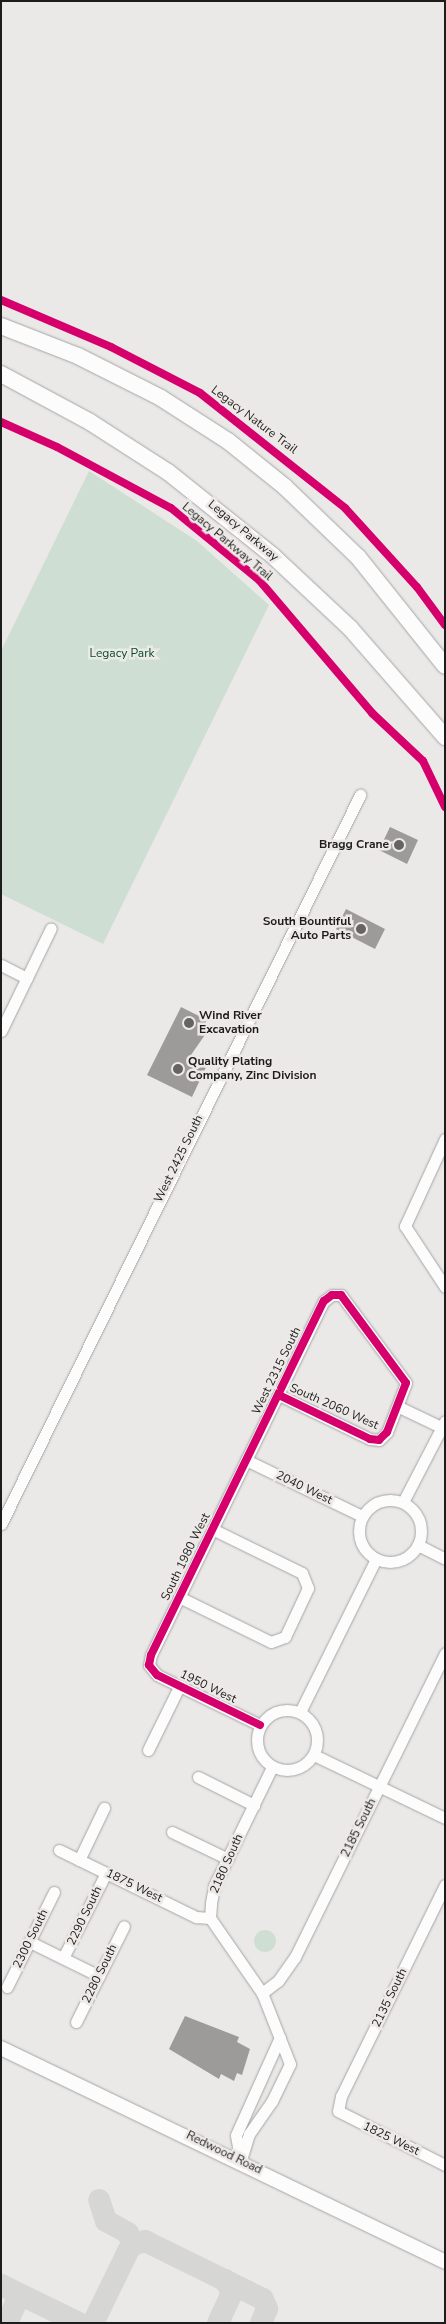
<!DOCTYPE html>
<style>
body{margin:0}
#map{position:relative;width:446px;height:2324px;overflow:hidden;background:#ebe9e8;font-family:"Nunito Sans",sans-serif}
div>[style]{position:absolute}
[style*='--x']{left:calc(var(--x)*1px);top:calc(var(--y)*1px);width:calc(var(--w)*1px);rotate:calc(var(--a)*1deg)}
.green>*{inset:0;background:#ceded2}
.round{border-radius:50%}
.taxiway>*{height:22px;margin:-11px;padding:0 11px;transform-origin:11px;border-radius:11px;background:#d6d6d5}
.building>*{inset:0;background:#9c9b9a}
.roads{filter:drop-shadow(0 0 1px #a6a5a4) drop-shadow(0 0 1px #a6a5a4)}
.minor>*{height:11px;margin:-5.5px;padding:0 5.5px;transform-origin:5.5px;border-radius:5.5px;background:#fcfcfc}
.minor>.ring{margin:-5.5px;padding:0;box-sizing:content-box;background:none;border:11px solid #fcfcfc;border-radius:50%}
.major>*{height:14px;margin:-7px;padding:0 7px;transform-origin:7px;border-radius:7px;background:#fcfcfc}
.highway>*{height:16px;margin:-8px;padding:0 8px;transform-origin:8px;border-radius:8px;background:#fcfcfc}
.cycleway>*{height:8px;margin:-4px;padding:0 4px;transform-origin:4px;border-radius:4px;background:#d6006c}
.dots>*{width:14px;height:14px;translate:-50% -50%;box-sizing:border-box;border:2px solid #ece9e7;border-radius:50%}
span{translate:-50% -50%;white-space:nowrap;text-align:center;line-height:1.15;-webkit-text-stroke:5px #ece9e7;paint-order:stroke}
.street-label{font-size:12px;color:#1d1c1c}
.park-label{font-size:12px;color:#004e2a}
.poi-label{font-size:12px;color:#1d1c1c;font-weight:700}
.right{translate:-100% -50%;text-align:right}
.left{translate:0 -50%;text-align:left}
.frame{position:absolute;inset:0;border:2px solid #1d1c1c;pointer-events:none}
</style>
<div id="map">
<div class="green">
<i style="clip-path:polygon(89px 471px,197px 541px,269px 605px,103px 944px,1px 894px,1px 651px)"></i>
<i class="round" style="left:254px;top:1930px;width:22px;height:22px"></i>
</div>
<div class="taxiway">
<i style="--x:132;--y:2245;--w:14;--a:-17"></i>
<i style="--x:145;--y:2241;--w:131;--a:26.2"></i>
<i style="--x:263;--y:2299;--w:11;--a:68"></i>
<i style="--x:267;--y:2309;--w:15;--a:113"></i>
<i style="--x:1;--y:2285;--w:87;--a:26"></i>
<i style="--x:7;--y:2323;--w:24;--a:-66"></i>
<i style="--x:17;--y:2301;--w:9;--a:-108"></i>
<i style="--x:93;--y:2323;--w:89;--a:-64"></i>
<i style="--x:132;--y:2243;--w:11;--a:-112"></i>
<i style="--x:128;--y:2233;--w:25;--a:-151"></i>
<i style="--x:106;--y:2221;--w:22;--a:-108"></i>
<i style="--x:218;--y:2323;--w:33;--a:-65"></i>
<i style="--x:232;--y:2293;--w:15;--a:-118"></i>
</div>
<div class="building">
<i style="clip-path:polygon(390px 827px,418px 840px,407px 864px,379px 850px)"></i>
<i style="clip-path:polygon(346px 909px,385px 929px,375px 949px,336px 929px)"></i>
<i style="clip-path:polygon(181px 1007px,207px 1020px,204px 1026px,209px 1029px,191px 1055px,208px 1063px,192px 1097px,147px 1075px)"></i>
<i style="clip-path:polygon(185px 2016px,239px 2037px,237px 2042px,250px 2049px,242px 2075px,237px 2073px,234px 2081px,221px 2074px,219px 2079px,169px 2049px)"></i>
</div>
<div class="roads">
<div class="minor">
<i style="--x:1;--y:965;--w:29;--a:27"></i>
<i style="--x:1;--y:1031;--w:114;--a:-64.1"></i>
<i style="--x:445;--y:1139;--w:96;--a:114.7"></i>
<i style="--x:405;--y:1226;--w:73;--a:56.7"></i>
<i style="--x:399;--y:1407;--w:47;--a:25.5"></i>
<i style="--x:246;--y:1460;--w:129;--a:25.8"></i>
<i class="ring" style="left:359px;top:1500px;width:51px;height:51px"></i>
<i style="--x:403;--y:1502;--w:91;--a:-62.6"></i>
<i style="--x:1;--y:1524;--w:813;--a:-63.78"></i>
<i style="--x:418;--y:1545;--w:30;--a:27"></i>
<i style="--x:179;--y:1597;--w:102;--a:26.1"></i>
<i style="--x:271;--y:1642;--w:15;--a:-20"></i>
<i style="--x:285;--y:1637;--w:54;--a:-64.9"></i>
<i style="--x:308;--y:1588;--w:16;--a:-112"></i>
<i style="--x:302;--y:1573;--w:100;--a:-153.9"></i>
<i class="ring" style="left:257px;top:1710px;width:49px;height:49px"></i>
<i style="--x:300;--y:1712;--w:171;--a:-63.6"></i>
<i style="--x:260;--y:1725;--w:114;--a:-154.1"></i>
<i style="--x:157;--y:1675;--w:13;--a:-129"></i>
<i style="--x:149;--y:1665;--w:10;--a:-79"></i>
<i style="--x:151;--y:1655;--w:394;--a:-64"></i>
<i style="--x:324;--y:1301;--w:10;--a:-37"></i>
<i style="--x:332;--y:1295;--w:9;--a:0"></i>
<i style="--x:341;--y:1295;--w:109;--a:53.5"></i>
<i style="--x:406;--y:1383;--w:53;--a:111.2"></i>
<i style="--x:387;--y:1432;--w:11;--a:135"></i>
<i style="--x:379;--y:1440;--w:9;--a:-174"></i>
<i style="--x:370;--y:1439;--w:101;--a:-154.2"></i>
<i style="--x:148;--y:1750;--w:72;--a:-63.8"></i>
<i style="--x:314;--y:1755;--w:145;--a:25.7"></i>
<i style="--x:198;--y:1777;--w:63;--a:26.6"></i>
<i style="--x:172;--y:1832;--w:62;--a:25.7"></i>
<i style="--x:59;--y:1850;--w:153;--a:26.1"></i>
<i style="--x:196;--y:1917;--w:14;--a:4"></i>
<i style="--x:79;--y:1860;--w:58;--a:-64.3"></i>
<i style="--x:445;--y:1885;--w:235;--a:116.2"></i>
<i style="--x:341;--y:2096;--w:15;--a:101"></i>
<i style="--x:338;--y:2111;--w:120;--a:26.8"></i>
<i style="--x:30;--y:1942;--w:77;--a:26.2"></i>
<i style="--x:63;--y:1958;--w:95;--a:-63.2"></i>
<i style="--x:7;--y:1987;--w:106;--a:-63.7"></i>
<i style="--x:262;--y:1993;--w:20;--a:-37"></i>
<i style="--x:278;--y:1981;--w:29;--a:-55"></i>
<i style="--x:295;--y:1957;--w:339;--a:-63.7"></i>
<i style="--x:76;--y:2022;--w:107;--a:-63.4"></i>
<i style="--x:240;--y:2158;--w:23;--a:-100"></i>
<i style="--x:236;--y:2135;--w:107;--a:-65.8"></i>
<i style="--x:241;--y:2160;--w:27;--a:-73"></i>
<i style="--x:249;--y:2134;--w:40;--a:-55.1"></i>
<i style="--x:272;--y:2101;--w:41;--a:-64.1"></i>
<i style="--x:290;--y:2064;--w:76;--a:-111.5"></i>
<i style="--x:262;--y:1993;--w:91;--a:-124.7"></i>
<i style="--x:210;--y:1918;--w:15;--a:-86"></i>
<i style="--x:211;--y:1903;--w:17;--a:-80"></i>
<i style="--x:214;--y:1886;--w:132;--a:-64"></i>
</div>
<div class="major">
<i style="--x:1;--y:2048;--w:493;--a:25.7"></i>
</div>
<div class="highway">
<i style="--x:1;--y:326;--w:83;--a:21.3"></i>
<i style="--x:78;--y:356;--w:93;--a:26.8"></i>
<i style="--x:161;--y:398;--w:80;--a:32.7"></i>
<i style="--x:228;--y:441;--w:73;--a:38.9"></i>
<i style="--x:285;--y:487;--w:101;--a:43.8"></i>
<i style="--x:358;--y:557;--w:139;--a:51.4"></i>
<i style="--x:1;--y:374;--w:101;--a:28.3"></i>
<i style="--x:90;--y:422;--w:93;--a:32.7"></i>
<i style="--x:168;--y:472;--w:133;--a:38.6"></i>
<i style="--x:272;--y:555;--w:107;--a:43.1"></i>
<i style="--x:350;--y:628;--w:145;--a:48.9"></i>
</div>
</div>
<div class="cycleway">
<i style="--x:1;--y:300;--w:120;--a:23.1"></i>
<i style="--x:111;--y:347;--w:100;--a:27.3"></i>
<i style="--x:200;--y:393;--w:185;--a:38.4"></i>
<i style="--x:345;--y:508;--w:107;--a:47.7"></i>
<i style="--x:417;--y:587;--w:47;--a:53.6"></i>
<i style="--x:1;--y:422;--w:61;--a:24.1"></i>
<i style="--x:57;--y:447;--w:129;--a:28.2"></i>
<i style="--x:171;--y:508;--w:114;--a:39.3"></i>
<i style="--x:259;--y:580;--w:175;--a:49.6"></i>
<i style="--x:372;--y:713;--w:70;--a:43.3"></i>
<i style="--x:423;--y:761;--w:51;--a:64.4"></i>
<i style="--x:260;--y:1725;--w:114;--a:-154.1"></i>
<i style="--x:157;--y:1675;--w:13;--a:-129"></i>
<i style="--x:149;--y:1665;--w:10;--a:-79"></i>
<i style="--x:151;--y:1655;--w:394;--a:-64"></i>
<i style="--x:324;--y:1301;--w:10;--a:-37"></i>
<i style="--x:332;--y:1295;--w:9;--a:0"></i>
<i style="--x:341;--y:1295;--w:109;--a:53.5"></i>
<i style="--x:406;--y:1383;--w:53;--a:111.2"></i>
<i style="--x:387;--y:1432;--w:11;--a:135"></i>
<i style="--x:379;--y:1440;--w:9;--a:-174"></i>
<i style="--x:370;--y:1439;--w:101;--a:-154.2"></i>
</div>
<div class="dots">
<i style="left:399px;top:845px;background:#656463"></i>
<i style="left:361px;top:929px;background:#656463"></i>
<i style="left:189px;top:1023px;background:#656463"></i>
<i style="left:178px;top:1069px;background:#656463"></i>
</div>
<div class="street-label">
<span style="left:254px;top:420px;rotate:37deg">Legacy Nature Trail</span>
<span style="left:243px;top:531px;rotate:40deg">Legacy Parkway</span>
<span style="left:227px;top:542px;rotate:40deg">Legacy Parkway Trail</span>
<span style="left:179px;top:1159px;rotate:-64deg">West 2425 South</span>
<span style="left:277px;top:1371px;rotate:-64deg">West 2315 South</span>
<span style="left:334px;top:1407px;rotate:24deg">South 2060 West</span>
<span style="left:304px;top:1488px;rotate:26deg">2040 West</span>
<span style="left:186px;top:1557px;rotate:-64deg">South 1980 West</span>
<span style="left:208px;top:1687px;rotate:26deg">1950 West</span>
<span style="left:359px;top:1828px;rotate:-64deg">2185 South</span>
<span style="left:227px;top:1864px;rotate:-66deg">2180 South</span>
<span style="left:134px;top:1886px;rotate:26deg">1875 West</span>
<span style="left:85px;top:1916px;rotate:-64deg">2290 South</span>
<span style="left:31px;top:1939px;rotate:-64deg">2300 South</span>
<span style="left:100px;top:1974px;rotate:-64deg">2280 South</span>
<span style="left:390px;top:1998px;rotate:-64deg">2135 South</span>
<span style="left:391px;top:2139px;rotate:26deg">1825 West</span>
<span style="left:224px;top:2153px;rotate:26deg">Redwood Road</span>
</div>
<div class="park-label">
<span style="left:122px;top:654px">Legacy Park</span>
</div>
<div class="poi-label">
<span class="right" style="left:389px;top:845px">Bragg Crane</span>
<span class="right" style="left:351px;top:929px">South Bountiful<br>Auto Parts</span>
<span class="left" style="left:199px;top:1023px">Wind River<br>Excavation</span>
<span class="left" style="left:188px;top:1069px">Quality Plating<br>Company, Zinc Division</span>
</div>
<div class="frame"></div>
</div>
